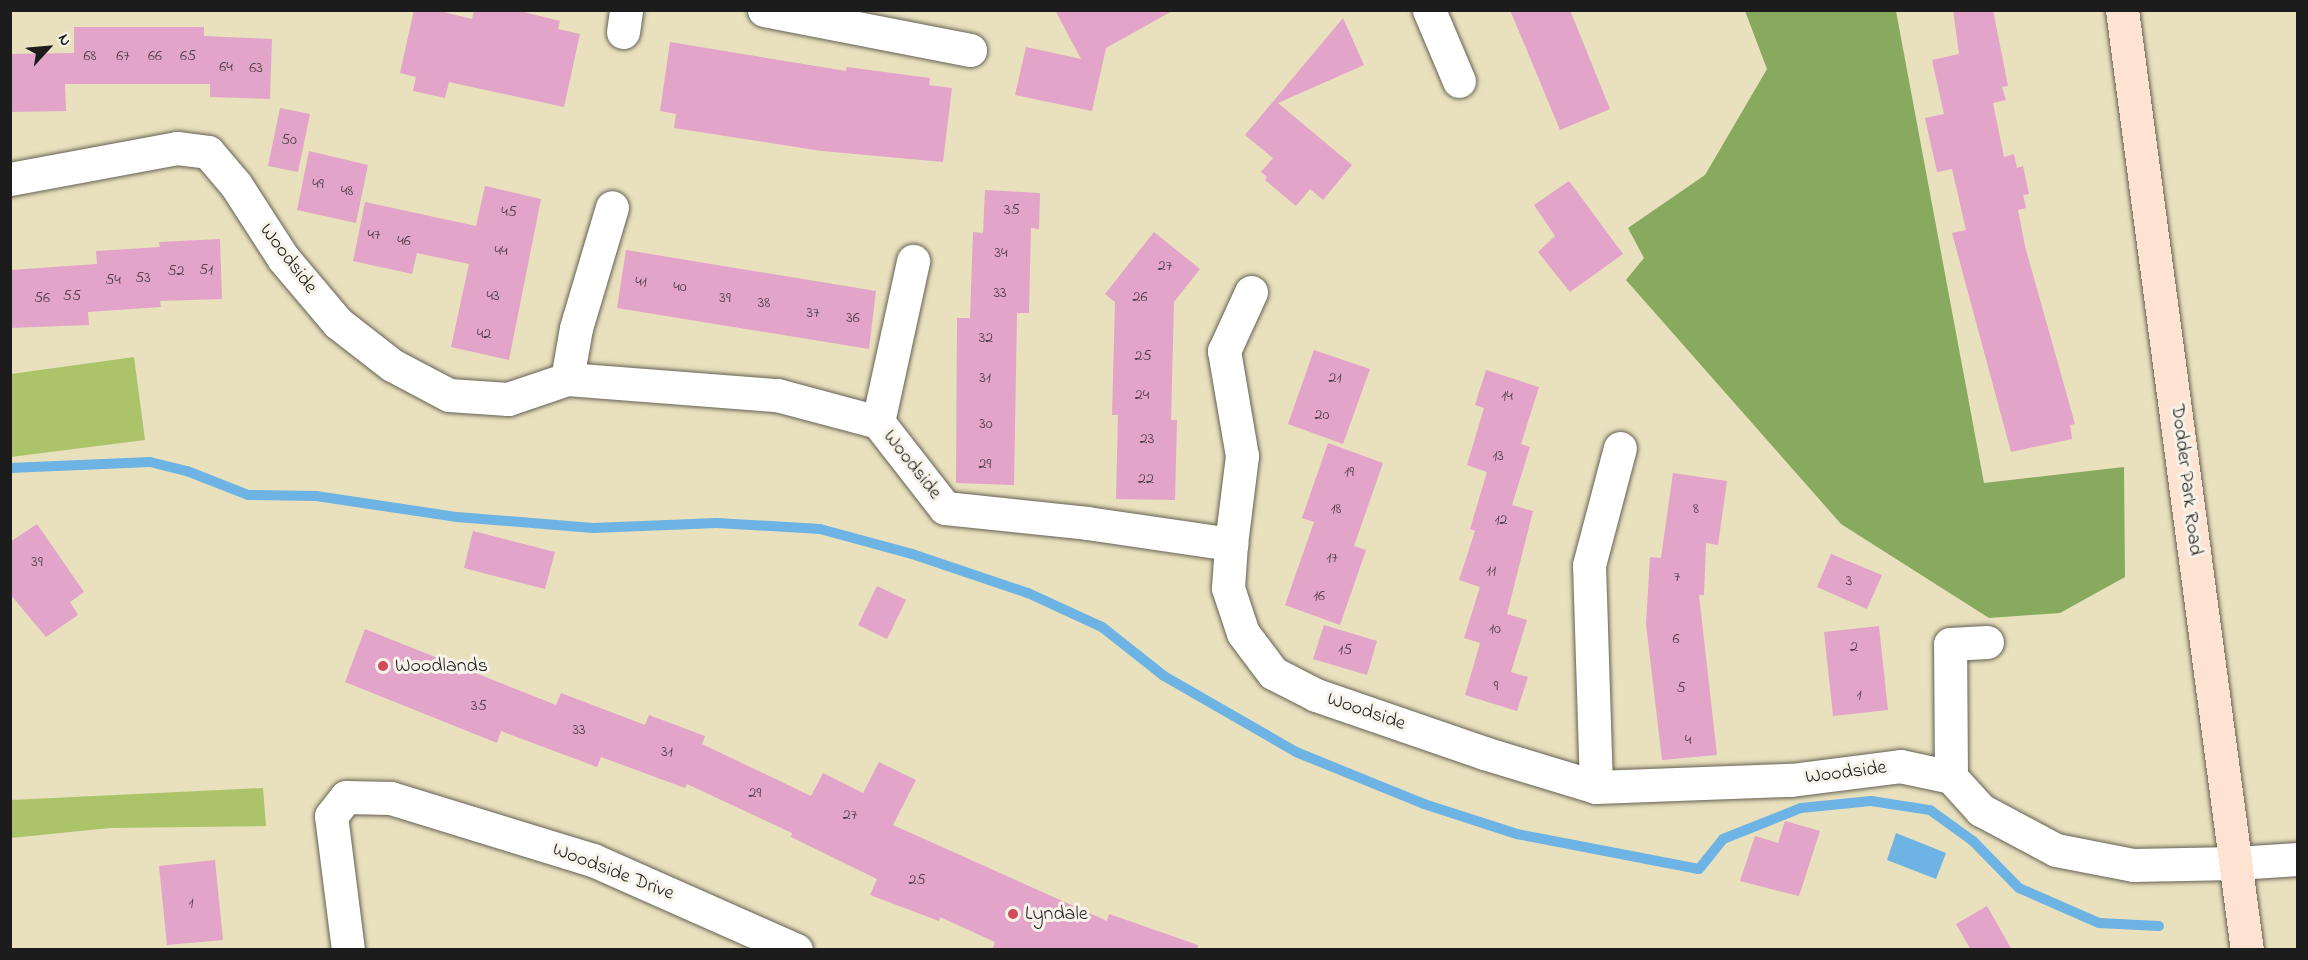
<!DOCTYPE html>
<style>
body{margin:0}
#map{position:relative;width:2308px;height:960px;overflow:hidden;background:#e9e0bd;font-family:"Indie Flower",sans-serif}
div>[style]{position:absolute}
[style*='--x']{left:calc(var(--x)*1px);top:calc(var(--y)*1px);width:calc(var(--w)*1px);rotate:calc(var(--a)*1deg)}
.green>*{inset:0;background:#abc46a}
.forest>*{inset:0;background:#88aa5e}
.water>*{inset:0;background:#6db3e3}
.stream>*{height:10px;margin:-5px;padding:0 5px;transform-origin:5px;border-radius:5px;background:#6db3e3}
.building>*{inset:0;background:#e2a4c8}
.roads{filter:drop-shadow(0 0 2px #646154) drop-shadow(0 0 2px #646154)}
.minor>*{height:33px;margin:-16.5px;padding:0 16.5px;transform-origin:16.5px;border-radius:16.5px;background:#fff}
.tertiary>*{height:33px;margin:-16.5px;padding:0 16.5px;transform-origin:16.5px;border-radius:16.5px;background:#fff}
.secondary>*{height:33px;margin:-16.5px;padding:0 16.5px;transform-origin:16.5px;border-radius:16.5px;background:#fee3d2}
.dots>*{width:16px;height:16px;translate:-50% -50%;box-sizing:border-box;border:3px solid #f7f3e8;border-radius:50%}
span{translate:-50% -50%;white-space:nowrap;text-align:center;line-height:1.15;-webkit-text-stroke:6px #f7f3e8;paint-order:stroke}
.number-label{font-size:16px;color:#4e3e47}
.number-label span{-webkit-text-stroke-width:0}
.street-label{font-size:20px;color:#1c1c1c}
.poi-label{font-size:20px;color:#1c1c1c}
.left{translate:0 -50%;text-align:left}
.frame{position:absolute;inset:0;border:12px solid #1c1c1c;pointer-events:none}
.north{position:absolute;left:18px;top:18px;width:60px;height:60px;-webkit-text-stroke:4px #f7f3e8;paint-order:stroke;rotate:64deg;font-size:16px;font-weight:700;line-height:24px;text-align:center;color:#1c1c1c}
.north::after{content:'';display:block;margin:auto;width:21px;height:27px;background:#1c1c1c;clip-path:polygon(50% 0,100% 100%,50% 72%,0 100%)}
</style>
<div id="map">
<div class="green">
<i style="clip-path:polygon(134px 357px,145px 440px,11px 457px,11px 374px)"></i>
<i style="clip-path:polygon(263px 788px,266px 826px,110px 828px,11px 838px,11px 800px)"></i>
</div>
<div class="forest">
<i style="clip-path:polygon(1745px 11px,1896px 11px,1984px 483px,2124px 467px,2125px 577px,2060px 613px,1989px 618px,1841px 524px,1626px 280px,1644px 258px,1628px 228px,1705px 175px,1767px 69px)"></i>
</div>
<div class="water">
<i style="clip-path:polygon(1896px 833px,1946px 853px,1936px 879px,1887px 860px)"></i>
</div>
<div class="stream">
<i style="--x:10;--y:468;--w:140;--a:-2.5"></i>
<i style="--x:150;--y:462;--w:38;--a:14"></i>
<i style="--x:187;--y:471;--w:66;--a:21.5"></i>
<i style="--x:248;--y:495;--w:68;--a:0.8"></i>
<i style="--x:316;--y:496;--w:143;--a:8.5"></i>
<i style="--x:457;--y:517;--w:136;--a:4.6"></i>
<i style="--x:593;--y:528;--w:124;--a:-2.3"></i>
<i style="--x:717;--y:523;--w:103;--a:3.3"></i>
<i style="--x:820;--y:529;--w:95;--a:15.2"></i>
<i style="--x:912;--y:554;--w:122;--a:18.6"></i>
<i style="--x:1028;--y:593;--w:81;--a:24.7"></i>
<i style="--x:1102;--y:627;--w:79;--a:38.3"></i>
<i style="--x:1164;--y:676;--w:152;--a:29.9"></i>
<i style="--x:1296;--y:752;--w:138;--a:22.1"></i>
<i style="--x:1424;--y:804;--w:98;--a:17.9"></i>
<i style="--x:1517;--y:834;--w:185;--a:10.9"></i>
<i style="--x:1699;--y:869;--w:38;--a:-51"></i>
<i style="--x:1723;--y:839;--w:84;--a:-21.7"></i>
<i style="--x:1801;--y:808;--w:70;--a:-5.7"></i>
<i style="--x:1871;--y:801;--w:60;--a:8.7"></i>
<i style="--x:1930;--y:810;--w:53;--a:35.8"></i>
<i style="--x:1973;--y:841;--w:66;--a:45.6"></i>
<i style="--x:2019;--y:888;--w:87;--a:23.6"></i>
<i style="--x:2099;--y:923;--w:60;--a:2.9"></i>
</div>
<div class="building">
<i style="clip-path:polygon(414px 10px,436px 10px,472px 19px,474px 10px,516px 10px,560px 21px,558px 29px,580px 34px,564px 107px,449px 82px,445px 98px,413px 91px,416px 77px,400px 73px)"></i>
<i style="clip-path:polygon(1055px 10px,1174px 10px,1106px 48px,1092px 111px,1015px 95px,1026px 47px,1081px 59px)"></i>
<i style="clip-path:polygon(1510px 10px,1570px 10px,1610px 109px,1560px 130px)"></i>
<i style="clip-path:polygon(1953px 10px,1993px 10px,2008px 86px,2002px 87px,2006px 100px,1993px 103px,2004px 157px,2014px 154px,2017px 168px,2023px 166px,2029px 194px,2023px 195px,2026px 208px,2018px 210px,2025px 246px,2075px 424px,2070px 425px,2072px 439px,2011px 452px,1952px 233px,1966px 230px,1952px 169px,1937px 172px,1925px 118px,1944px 114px,1932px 60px,1959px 54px)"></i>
<i style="clip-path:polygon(1343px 18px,1364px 65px,1278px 103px,1352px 165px,1323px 200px,1310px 189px,1296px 206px,1265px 180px,1267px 177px,1261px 172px,1273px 158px,1245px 135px)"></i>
<i style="clip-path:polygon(74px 27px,204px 27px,204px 36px,272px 39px,270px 99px,210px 97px,210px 84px,65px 84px,66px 111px,10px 112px,10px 54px,74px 53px)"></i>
<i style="clip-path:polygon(670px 42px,846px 71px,847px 67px,930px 78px,929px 85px,952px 88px,943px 162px,822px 151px,674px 128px,676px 114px,660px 111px)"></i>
<i style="clip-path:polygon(280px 108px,310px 114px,298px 172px,268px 166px)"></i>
<i style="clip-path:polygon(309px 151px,368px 165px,356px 223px,297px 210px)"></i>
<i style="clip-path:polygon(1569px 181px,1623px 254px,1570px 292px,1538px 252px,1555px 236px,1534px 205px)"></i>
<i style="clip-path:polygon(485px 186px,541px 199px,509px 360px,451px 347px,469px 264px,417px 253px,412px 274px,353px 261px,365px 202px,476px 226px)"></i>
<i style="clip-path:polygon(985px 190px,1040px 193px,1039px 229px,1031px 228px,1029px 313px,1017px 313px,1014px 485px,956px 483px,957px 318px,970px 318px,973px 232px,983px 233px)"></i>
<i style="clip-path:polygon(1154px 232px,1200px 269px,1174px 302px,1171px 420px,1177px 420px,1175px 500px,1116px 499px,1118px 415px,1112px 415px,1115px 302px,1105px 294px)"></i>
<i style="clip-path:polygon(220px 239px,222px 299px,160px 301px,161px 307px,88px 312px,89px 325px,10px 328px,10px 270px,97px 264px,96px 251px,160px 247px,159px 242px)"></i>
<i style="clip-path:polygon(626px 250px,876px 291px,869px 349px,617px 308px)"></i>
<i style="clip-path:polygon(1314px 350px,1370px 369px,1343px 444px,1288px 424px)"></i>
<i style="clip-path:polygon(1486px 370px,1539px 387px,1521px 444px,1530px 447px,1512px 505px,1533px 511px,1507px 614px,1527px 620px,1511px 672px,1528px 677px,1517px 711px,1465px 695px,1480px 643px,1464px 638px,1480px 587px,1459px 580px,1475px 531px,1470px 529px,1487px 472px,1467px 465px,1484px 408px,1475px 405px)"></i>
<i style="clip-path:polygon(1328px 443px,1383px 463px,1354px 546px,1366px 550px,1340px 625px,1285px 605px,1314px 522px,1302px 518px)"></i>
<i style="clip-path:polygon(1673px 473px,1727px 481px,1718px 545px,1706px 543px,1704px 595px,1699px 595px,1717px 755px,1662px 760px,1646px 624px,1650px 557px,1661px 558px)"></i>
<i style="clip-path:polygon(37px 524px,84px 592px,70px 602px,78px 615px,46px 637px,10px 594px,10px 542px)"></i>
<i style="clip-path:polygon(473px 531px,555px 552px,545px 589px,464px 568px)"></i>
<i style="clip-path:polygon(1831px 554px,1882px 575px,1867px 609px,1817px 587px)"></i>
<i style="clip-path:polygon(877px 586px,906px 600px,887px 639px,858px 625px)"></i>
<i style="clip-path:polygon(1324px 625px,1377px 641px,1367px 675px,1313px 659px)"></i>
<i style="clip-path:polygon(1879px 626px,1888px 710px,1833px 716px,1824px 632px)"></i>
<i style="clip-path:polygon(365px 629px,556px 705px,561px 693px,645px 725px,649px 715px,705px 736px,702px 744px,811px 796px,823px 773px,863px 793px,879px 762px,916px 780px,893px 825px,1107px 921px,1109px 914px,1198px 945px,1197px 950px,992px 950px,995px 942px,940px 917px,939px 921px,870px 895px,877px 879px,791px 837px,792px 833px,687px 784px,685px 788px,601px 757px,597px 767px,501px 731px,497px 743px,345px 682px)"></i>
<i style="clip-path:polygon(1785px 821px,1820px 831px,1799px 896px,1740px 881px,1755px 836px,1778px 843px)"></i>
<i style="clip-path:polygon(215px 860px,223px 940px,167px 945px,159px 866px)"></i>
<i style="clip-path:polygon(1987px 906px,2012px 950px,1971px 950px,1956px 924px)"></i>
</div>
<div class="roads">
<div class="minor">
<i style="--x:764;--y:10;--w:210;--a:11"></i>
<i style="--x:1429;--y:10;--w:77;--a:67.1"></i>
<i style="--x:623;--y:32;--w:22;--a:-82"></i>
<i style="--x:10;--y:179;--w:170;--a:-10.5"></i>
<i style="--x:177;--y:148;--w:31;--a:7"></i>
<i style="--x:208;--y:152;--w:43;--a:49.7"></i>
<i style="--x:236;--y:185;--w:87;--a:57.2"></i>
<i style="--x:283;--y:258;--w:85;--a:49.8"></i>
<i style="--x:338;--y:323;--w:68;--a:37.9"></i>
<i style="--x:392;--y:365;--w:64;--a:27.8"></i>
<i style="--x:449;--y:395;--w:59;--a:3.9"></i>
<i style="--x:508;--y:399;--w:62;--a:-18.7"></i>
<i style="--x:567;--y:379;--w:211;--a:4.4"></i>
<i style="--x:777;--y:395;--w:105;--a:15"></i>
<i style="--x:878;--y:422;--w:109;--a:52.1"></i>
<i style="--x:945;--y:508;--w:143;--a:6"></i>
<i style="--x:1087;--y:523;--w:146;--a:8.3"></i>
<i style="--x:1231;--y:544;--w:44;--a:93.9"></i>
<i style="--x:1228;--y:588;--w:47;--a:71.6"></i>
<i style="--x:1243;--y:633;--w:50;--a:53.1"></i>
<i style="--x:1273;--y:673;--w:48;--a:27.1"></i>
<i style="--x:1316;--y:695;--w:178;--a:19"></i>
<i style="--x:1484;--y:753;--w:117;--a:16.9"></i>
<i style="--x:1596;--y:787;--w:195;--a:-2.1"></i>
<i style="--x:1791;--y:780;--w:110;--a:-7.3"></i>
<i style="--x:1900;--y:766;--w:52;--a:12.2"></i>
<i style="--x:1951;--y:777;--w:45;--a:47.7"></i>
<i style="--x:1981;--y:810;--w:85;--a:28.1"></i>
<i style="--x:2056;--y:850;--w:78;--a:11"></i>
<i style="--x:2133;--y:865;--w:103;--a:-1.1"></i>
<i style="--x:567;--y:379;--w:52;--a:-80"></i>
<i style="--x:576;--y:328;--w:126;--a:-73.4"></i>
<i style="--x:878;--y:422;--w:165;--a:-77.7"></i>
<i style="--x:1231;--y:544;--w:89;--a:-82.9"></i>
<i style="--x:1242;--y:456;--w:107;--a:-99.7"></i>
<i style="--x:1224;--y:351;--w:65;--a:-65.4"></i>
<i style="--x:1951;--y:777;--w:133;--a:-90.4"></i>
<i style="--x:1950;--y:644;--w:37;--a:-3"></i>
<i style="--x:1596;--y:787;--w:222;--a:-91.8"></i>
<i style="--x:1589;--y:565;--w:121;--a:-75.2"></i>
<i style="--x:348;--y:950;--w:135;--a:-97.2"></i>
<i style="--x:331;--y:816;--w:24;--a:-52"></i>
<i style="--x:346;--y:797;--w:45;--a:1.3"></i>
<i style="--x:391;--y:798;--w:211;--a:17.1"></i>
<i style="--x:593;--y:860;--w:222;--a:23.9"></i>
</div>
<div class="tertiary">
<i style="--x:2236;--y:863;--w:62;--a:-3.7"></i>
</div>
<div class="secondary">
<i style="--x:2122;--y:10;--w:948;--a:82.43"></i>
</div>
</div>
<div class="dots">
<i style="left:383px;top:666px;background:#d1495b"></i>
<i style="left:1013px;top:914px;background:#d1495b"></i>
</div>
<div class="number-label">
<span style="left:90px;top:56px">68</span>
<span style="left:123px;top:56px">67</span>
<span style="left:155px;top:56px">66</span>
<span style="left:188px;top:56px">65</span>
<span style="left:226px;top:67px">64</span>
<span style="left:256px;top:68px">63</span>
<span style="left:289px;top:140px">50</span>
<span style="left:318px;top:184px">49</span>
<span style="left:347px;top:191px">48</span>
<span style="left:1012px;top:210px">35</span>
<span style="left:509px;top:212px">45</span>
<span style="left:374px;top:235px">47</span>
<span style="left:404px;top:241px">46</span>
<span style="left:501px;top:251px">44</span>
<span style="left:1001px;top:253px">34</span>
<span style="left:1165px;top:266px">27</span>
<span style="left:206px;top:270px">51</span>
<span style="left:176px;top:271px">52</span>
<span style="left:143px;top:278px">53</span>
<span style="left:113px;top:280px">54</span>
<span style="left:641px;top:282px">41</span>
<span style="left:680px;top:287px">40</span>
<span style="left:1000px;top:293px">33</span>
<span style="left:72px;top:296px">55</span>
<span style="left:493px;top:296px">43</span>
<span style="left:1140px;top:297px">26</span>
<span style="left:42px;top:298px">56</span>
<span style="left:725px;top:298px">39</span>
<span style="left:764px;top:303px">38</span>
<span style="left:813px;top:313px">37</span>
<span style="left:853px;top:318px">36</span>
<span style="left:484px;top:334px">42</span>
<span style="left:986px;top:338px">32</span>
<span style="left:1143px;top:356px">25</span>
<span style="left:985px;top:378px">31</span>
<span style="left:1335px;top:378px">21</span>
<span style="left:1142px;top:395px">24</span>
<span style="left:1507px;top:396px">14</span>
<span style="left:1322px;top:415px">20</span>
<span style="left:986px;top:424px">30</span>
<span style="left:1147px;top:439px">23</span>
<span style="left:1498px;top:456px">13</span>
<span style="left:985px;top:464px">29</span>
<span style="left:1349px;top:472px">19</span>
<span style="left:1146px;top:479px">22</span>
<span style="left:1336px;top:509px">18</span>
<span style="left:1696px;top:509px">8</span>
<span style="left:1501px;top:520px">12</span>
<span style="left:1332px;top:558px">17</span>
<span style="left:37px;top:562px">39</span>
<span style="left:1491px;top:571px">11</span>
<span style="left:1677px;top:577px">7</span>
<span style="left:1849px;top:581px">3</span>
<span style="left:1319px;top:596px">16</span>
<span style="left:1495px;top:629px">10</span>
<span style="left:1676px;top:639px">6</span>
<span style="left:1854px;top:647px">2</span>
<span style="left:1345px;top:650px">15</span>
<span style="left:1496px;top:686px">9</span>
<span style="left:1681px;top:688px">5</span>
<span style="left:1859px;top:695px">1</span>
<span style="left:479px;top:706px">35</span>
<span style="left:579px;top:730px">33</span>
<span style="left:1688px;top:740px">4</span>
<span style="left:667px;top:752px">31</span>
<span style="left:755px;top:793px">29</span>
<span style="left:850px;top:815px">27</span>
<span style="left:917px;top:880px">25</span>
<span style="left:191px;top:903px">1</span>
</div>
<div class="street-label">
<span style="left:288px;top:259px;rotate:53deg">Woodside</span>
<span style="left:912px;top:465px;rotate:52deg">Woodside</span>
<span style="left:2186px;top:480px;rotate:83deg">Dodder Park Road</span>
<span style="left:1366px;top:712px;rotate:19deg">Woodside</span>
<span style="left:1846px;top:773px;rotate:-7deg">Woodside</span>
<span style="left:613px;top:872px;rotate:21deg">Woodside Drive</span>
</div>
<div class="poi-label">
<span class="left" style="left:395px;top:666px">Woodlands</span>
<span class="left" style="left:1025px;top:914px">Lyndale</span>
</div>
<div class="frame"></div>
<div class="north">N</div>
</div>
